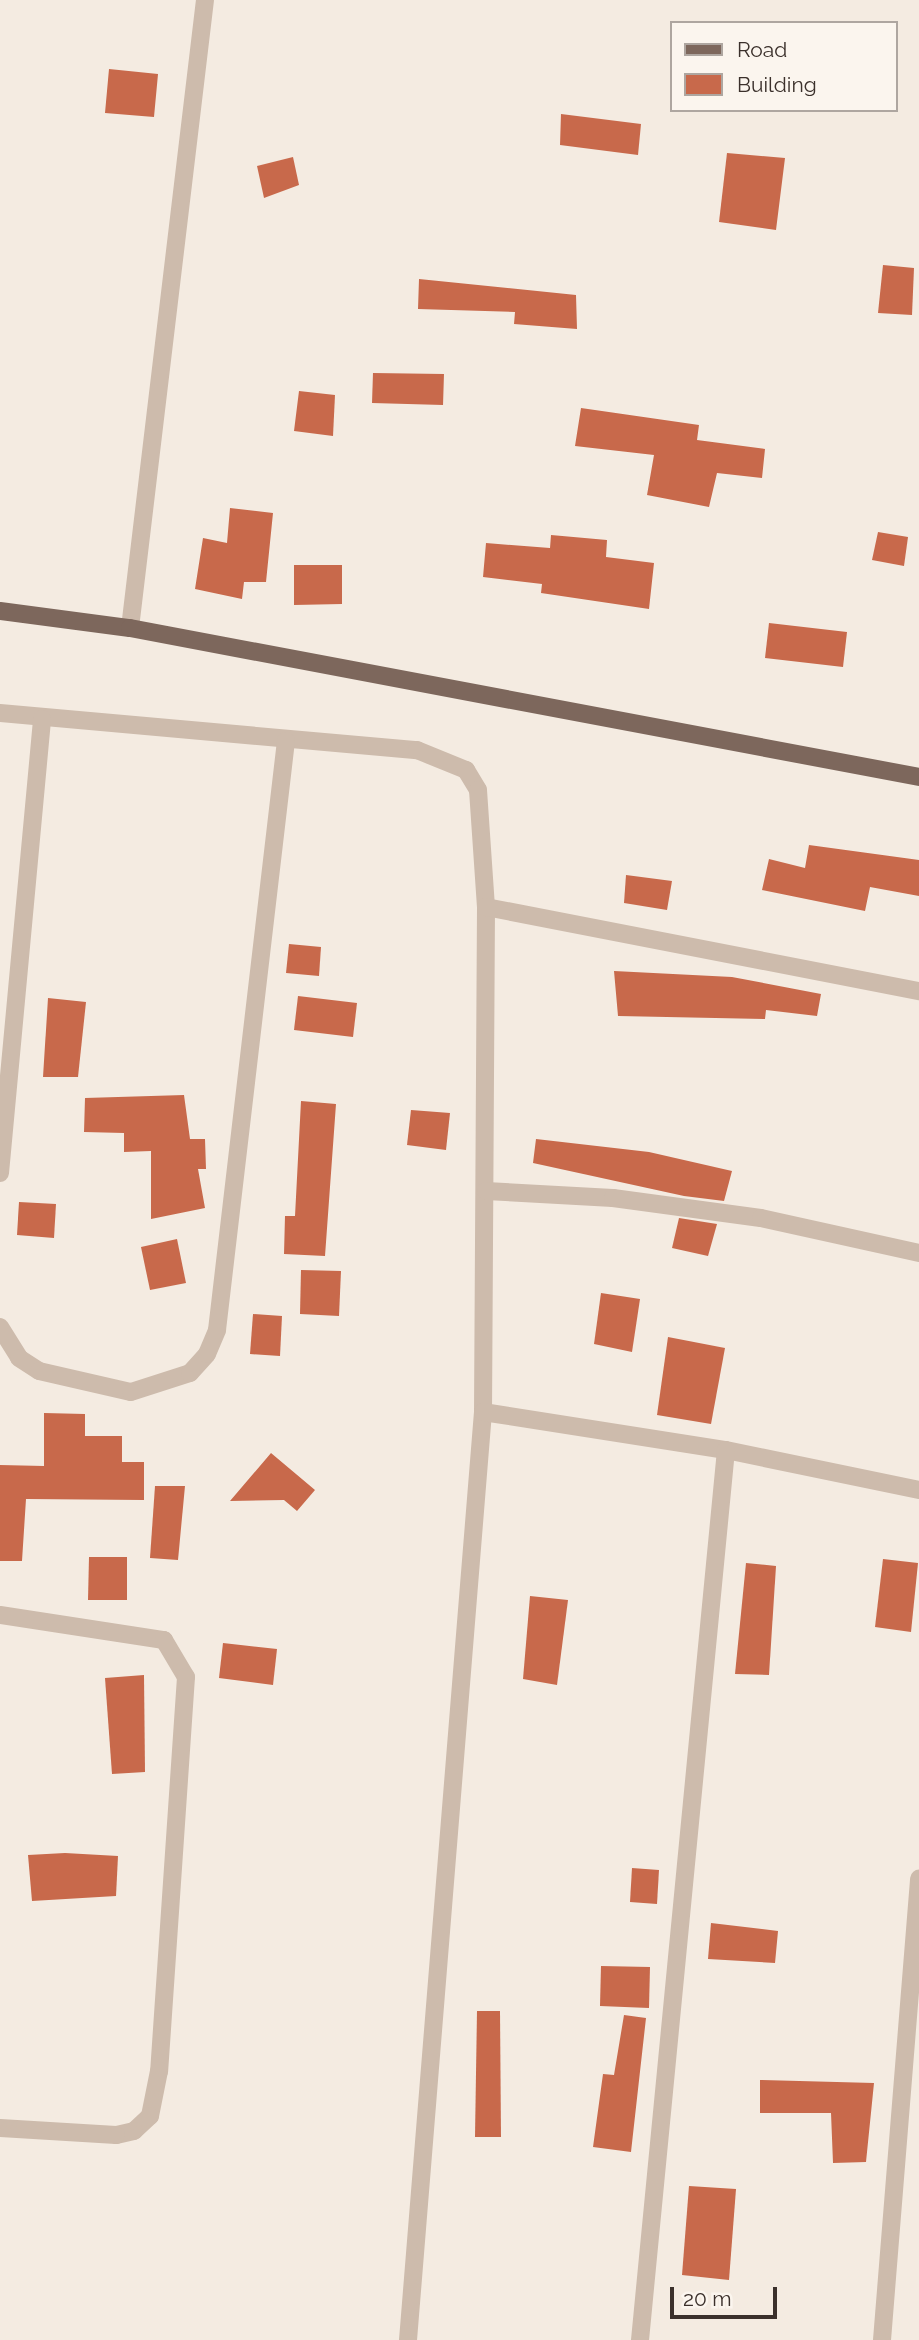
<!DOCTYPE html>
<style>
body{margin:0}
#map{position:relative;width:919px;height:2340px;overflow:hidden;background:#f4ebe1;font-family:Raleway,sans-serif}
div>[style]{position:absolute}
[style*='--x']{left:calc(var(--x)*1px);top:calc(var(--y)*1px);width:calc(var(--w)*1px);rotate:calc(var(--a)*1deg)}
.building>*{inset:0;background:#c8694b}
.minor>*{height:18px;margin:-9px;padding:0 9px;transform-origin:9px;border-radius:9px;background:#cdbbac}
.major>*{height:18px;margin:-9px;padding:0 9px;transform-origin:9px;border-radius:9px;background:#7d675c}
span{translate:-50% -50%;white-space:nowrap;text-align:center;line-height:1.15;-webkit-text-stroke:5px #fbf5ee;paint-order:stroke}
.legend{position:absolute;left:670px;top:21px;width:228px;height:91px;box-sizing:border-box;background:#fbf5ee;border:2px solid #aea6a0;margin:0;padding:9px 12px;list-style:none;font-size:21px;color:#3b302b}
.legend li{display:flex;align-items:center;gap:14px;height:35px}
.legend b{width:35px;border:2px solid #aea6a0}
.scale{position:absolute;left:670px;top:2287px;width:107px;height:32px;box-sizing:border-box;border:4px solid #3b302b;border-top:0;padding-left:9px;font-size:21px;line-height:24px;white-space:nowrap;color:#3b302b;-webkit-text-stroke:5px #fbf5ee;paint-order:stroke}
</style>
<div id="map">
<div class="building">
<i style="clip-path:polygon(109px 69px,158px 74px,154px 117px,105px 113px)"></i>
<i style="clip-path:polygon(561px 114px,641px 124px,638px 155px,560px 145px)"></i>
<i style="clip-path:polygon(727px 153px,785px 158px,776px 230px,719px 222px)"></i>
<i style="clip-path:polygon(293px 157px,299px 185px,264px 198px,257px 166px)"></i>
<i style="clip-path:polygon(883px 265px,914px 268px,912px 315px,878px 313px)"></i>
<i style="clip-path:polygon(419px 279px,576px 295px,577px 329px,514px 324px,515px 312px,418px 309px)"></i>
<i style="clip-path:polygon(373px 373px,444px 374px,443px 405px,372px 403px)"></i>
<i style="clip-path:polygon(299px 391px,335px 395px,333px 436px,294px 431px)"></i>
<i style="clip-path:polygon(581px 408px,699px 425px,697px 440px,765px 449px,762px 478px,717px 473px,709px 507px,647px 495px,654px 455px,575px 446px)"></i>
<i style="clip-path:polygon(230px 508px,273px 513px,266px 582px,244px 582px,242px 599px,195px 589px,203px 538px,227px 543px)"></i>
<i style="clip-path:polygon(878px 532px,908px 537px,904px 566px,872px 560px)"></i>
<i style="clip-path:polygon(551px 535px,607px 540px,606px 557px,654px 563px,649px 609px,541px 593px,542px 584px,483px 577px,486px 543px,550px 548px)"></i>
<i style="clip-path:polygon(294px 565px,342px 565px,342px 604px,294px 605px)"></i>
<i style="clip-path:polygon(769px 623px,847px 632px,843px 667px,765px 658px)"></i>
<i style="clip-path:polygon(809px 845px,919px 860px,919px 896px,870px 887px,865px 911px,762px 890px,769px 859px,805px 868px)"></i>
<i style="clip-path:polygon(626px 875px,672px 881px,667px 910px,624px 903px)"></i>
<i style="clip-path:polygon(289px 944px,321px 947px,319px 976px,286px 973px)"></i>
<i style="clip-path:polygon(614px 971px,732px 977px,821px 994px,817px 1016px,766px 1010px,765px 1019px,618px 1016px)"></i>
<i style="clip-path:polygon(298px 996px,357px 1003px,353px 1037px,294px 1030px)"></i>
<i style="clip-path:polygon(48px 998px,86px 1002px,78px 1077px,43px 1077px)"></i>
<i style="clip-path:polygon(184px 1095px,190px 1139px,205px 1139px,206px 1169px,198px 1169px,205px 1208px,151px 1219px,151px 1151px,124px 1152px,124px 1133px,84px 1132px,85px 1098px)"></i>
<i style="clip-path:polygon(301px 1101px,336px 1104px,325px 1256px,284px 1254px,285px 1216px,295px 1216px)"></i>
<i style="clip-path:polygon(411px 1110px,450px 1113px,446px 1150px,407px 1145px)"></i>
<i style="clip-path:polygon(536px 1139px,649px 1152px,732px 1171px,724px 1201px,684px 1196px,533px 1163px)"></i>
<i style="clip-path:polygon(19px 1202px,56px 1204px,54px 1238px,17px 1235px)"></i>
<i style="clip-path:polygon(679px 1218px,717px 1224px,708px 1256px,672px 1248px)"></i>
<i style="clip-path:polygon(177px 1239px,186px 1283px,150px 1290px,141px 1247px)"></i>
<i style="clip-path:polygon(301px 1270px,341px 1271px,339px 1316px,300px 1314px)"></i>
<i style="clip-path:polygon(601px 1293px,640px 1299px,632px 1352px,594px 1344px)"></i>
<i style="clip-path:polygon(253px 1314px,282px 1316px,280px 1356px,250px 1354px)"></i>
<i style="clip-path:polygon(668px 1337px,725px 1348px,711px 1424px,657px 1415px)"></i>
<i style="clip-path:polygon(44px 1413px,85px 1414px,85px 1436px,122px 1436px,122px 1462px,144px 1462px,144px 1500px,26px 1499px,22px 1561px,0 1561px,0 1465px,44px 1466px)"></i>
<i style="clip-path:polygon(271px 1453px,315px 1490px,297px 1511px,284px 1500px,230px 1501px)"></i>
<i style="clip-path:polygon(155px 1486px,185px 1486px,178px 1560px,150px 1558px)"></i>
<i style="clip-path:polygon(89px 1557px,127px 1557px,127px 1600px,88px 1600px)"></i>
<i style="clip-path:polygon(883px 1559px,918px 1563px,911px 1632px,875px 1627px)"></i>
<i style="clip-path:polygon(746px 1563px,776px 1566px,769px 1675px,735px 1674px)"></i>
<i style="clip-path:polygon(530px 1596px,568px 1600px,557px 1685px,523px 1679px)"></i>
<i style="clip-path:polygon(223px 1643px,277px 1649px,273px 1685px,219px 1678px)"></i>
<i style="clip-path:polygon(144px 1675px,145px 1772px,112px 1774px,105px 1678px)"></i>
<i style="clip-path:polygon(65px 1853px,118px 1856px,116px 1896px,32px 1901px,28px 1855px)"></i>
<i style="clip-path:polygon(632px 1868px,659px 1870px,657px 1904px,630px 1902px)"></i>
<i style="clip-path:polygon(711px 1923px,778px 1931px,775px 1963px,708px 1959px)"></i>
<i style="clip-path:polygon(601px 1966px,650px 1967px,649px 2008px,600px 2006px)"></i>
<i style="clip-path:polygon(477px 2011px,500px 2011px,501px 2137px,475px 2137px)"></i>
<i style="clip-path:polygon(624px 2015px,646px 2018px,631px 2152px,593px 2147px,603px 2074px,614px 2075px)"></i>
<i style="clip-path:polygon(760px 2080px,874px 2083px,866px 2162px,833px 2163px,831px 2113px,760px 2113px)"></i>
<i style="clip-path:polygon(689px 2186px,736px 2189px,729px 2280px,682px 2275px)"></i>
</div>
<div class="minor">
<i style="--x:130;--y:628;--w:632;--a:-83.19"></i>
<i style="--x:0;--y:713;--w:419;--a:5.1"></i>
<i style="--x:417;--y:750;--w:53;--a:22.2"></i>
<i style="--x:466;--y:770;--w:23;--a:59"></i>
<i style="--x:478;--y:790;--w:117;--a:86.1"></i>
<i style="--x:486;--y:907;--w:505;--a:90.34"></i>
<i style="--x:483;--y:1412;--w:931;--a:94.62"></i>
<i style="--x:486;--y:907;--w:441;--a:11"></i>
<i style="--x:0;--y:1173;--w:456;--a:-84.7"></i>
<i style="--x:486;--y:1191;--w:127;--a:3.2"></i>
<i style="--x:613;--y:1198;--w:149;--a:7.7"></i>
<i style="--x:761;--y:1218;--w:162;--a:12.5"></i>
<i style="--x:0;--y:1327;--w:36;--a:58"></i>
<i style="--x:19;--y:1358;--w:24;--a:33"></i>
<i style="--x:39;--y:1371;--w:94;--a:12.9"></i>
<i style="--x:131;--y:1392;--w:62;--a:-17.9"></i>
<i style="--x:190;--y:1373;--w:25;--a:-48"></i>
<i style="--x:207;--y:1354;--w:26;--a:-67"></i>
<i style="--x:217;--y:1330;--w:593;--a:-83.32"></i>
<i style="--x:483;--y:1412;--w:246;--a:8.9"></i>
<i style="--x:726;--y:1450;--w:197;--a:11.7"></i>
<i style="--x:0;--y:1615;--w:166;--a:8.7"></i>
<i style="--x:164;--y:1640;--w:43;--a:59.3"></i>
<i style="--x:186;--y:1677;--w:395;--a:93.9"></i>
<i style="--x:159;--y:2071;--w:46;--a:101.3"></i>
<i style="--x:150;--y:2116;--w:22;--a:137"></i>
<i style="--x:134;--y:2131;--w:18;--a:167"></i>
<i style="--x:116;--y:2135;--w:116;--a:-176.5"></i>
<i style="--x:640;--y:2340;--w:894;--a:-84.48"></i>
<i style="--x:882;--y:2340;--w:463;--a:-85.4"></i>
</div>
<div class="major">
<i style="--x:0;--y:611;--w:131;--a:7.5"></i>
<i style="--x:130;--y:628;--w:803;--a:10.69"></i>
</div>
<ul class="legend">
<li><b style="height:9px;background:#7d675c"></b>Road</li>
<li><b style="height:19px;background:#c8694b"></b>Building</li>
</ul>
<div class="scale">20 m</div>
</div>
